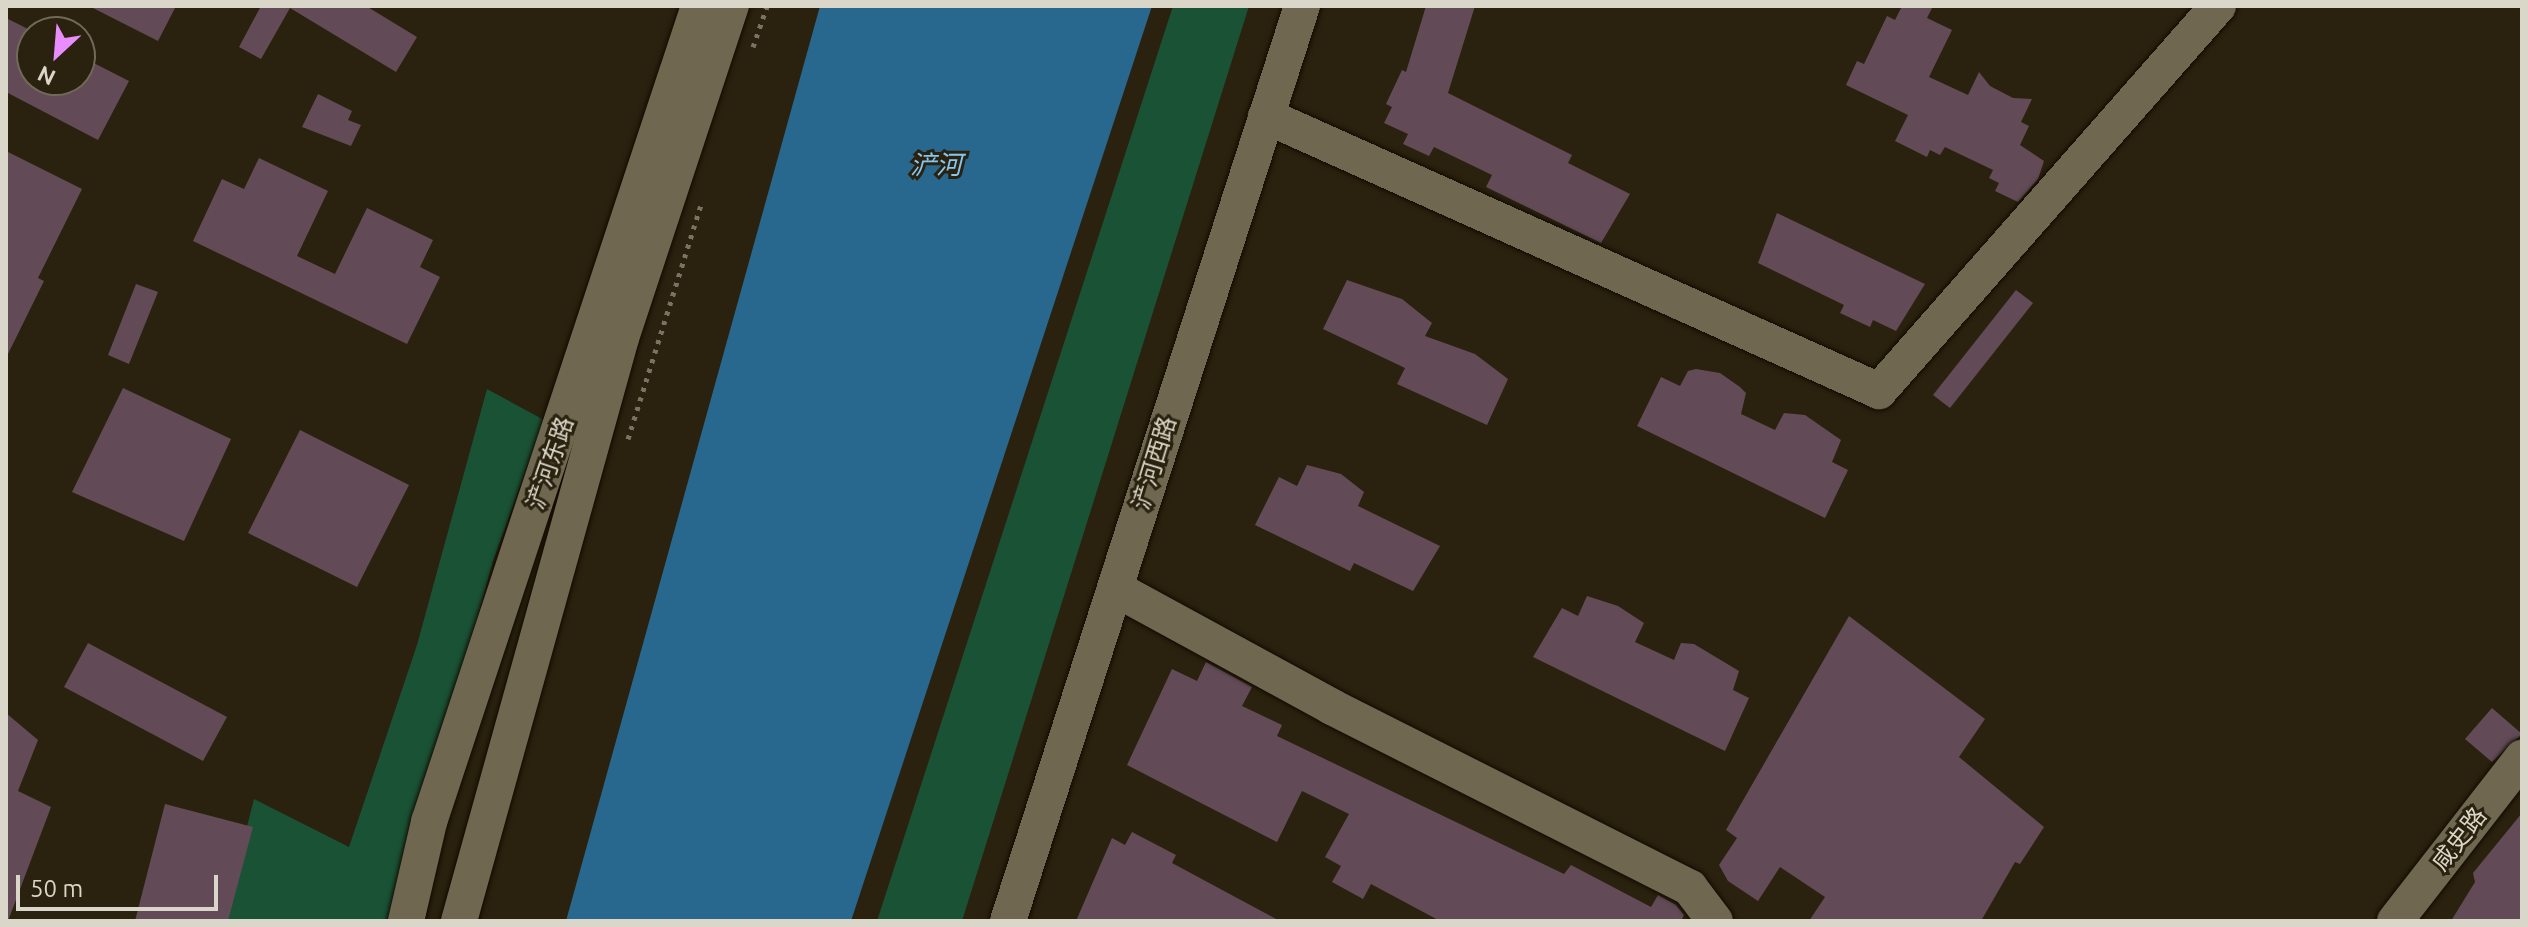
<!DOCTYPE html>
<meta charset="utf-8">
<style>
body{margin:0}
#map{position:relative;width:2528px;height:927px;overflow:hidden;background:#2a220e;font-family:Ubuntu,"Noto Sans SC",sans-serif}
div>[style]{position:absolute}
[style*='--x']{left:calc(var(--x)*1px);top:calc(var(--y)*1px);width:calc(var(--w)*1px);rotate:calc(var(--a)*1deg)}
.green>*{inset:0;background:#1a5235}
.water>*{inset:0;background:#28688e}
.building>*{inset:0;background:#624b56}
.path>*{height:5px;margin-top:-2.5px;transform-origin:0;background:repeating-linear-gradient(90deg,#797362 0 4px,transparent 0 10px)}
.roads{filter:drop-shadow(0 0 2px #120b00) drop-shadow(0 0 2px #120b00)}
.minor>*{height:36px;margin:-18px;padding:0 18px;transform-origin:18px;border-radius:18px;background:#706751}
span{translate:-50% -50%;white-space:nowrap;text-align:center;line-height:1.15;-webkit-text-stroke:6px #2a220e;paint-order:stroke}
.street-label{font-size:24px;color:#dad6c9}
.water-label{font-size:26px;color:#83c7f5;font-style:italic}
.frame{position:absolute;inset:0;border:8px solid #dad6c9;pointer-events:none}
.north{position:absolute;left:16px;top:16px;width:80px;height:80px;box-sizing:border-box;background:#2a220e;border:2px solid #706a59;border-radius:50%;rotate:206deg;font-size:22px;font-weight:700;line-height:32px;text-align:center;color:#dad6c9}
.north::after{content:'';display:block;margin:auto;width:28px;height:36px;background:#e98dfe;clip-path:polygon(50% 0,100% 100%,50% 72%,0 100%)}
.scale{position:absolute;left:16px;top:875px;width:202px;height:36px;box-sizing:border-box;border:4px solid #dad6c9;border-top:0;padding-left:10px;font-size:24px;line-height:28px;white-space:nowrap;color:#dad6c9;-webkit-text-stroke:6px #2a220e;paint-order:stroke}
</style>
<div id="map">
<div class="green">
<i style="clip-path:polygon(1173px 6px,1249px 6px,962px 921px,877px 921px)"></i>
<i style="clip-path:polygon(487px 389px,544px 420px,493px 561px,394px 921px,223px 921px,254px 799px,349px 847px,417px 645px)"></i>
</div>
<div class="water">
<i style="clip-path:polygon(820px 6px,1152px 6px,851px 921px,566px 921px)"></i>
</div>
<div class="building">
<i style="clip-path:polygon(89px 6px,176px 6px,158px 41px)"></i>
<i style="clip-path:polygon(261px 6px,366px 6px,417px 37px,396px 72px,290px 8px,261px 59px,239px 47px)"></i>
<i style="clip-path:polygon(1426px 6px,1475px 6px,1448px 93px,1572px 155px,1568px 163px,1630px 194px,1601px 243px,1486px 187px,1492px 175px,1434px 147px,1429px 156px,1403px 144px,1408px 134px,1384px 123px,1392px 107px,1386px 104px,1402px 70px,1406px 72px)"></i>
<i style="clip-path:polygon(1902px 6px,1933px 6px,1927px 18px,1952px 30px,1929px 77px,1968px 95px,1979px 72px,1990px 86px,2013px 98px,2032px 99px,2021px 122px,2029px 126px,2020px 145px,2044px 161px,2038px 179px,2018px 202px,1995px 191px,1999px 183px,1989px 178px,1993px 170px,1945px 147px,1940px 155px,1930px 150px,1927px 157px,1895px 141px,1908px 115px,1846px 85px,1857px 61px,1864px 64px,1887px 16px,1895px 20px)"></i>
<i style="clip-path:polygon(6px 18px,32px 31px,32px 80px,80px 80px,80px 56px,129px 81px,98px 140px,6px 92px)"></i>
<i style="clip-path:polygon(318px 94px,352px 111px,348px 120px,361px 125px,351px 146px,302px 127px)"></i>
<i style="clip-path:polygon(6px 151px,82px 189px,38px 278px,44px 281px,6px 358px)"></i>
<i style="clip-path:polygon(259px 158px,328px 191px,297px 256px,335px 274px,367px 208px,433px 240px,420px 267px,440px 277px,407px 344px,193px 241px,222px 179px,244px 189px)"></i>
<i style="clip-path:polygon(1777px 213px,1925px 284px,1896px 331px,1873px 320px,1870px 327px,1840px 313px,1844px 305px,1758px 263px)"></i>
<i style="clip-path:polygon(1347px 280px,1402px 299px,1432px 323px,1425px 336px,1475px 354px,1508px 379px,1487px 425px,1397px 384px,1405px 368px,1323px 329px)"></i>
<i style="clip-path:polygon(136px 284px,158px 292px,129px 364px,108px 355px)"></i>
<i style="clip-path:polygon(2016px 290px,2033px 303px,1950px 408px,1933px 395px)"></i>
<i style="clip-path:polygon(1696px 369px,1720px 373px,1740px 387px,1746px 393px,1741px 414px,1775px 430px,1784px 413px,1805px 415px,1841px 440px,1832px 462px,1848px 470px,1825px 518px,1637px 426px,1661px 377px,1680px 386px,1688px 371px)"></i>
<i style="clip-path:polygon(123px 388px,231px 439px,184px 541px,72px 492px)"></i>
<i style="clip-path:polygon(300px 430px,409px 485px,357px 587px,248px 533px)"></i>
<i style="clip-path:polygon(1307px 465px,1341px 474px,1364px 492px,1358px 506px,1440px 546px,1413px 591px,1354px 563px,1350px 571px,1255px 525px,1279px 477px,1297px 486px)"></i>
<i style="clip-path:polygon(1587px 596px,1618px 606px,1644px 623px,1635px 642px,1674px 660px,1681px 643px,1694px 644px,1739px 671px,1733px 690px,1749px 698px,1725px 751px,1533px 657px,1562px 608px,1578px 616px)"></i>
<i style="clip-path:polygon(1849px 616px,1985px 719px,1959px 757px,2044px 827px,2020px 864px,2015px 862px,1981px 921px,1809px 921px,1825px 897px,1780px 867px,1758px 901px,1728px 881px,1719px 865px,1737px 838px,1726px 830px)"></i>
<i style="clip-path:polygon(88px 643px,227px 717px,203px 761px,64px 687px)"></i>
<i style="clip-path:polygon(1206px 662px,1252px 687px,1242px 706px,1282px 725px,1277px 736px,1564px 874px,1571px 865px,1651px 907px,1658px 895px,1676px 905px,1684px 915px,1681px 921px,1440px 921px,1371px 884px,1363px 899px,1332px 882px,1341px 866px,1325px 857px,1349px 814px,1302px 791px,1277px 842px,1127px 765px,1172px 669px,1197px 681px)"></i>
<i style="clip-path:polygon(2492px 708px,2522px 734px,2492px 762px,2465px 739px)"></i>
<i style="clip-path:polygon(6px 713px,38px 740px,18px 791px,51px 807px,8px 921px)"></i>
<i style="clip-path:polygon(165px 804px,253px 827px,228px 921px,135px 921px)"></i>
<i style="clip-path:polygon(2522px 813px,2522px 921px,2451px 921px,2475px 882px,2473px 873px)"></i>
<i style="clip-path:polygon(1132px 832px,1176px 855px,1172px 863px,1280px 921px,1076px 921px,1112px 838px,1125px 845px)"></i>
</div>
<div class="path">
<i style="--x:753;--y:47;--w:43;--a:-71.1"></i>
<i style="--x:628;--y:439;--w:246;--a:-72.7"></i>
</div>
<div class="roads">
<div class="minor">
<i style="--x:1266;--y:116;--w:672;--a:24.16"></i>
<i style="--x:1879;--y:391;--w:513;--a:-48.64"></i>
<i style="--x:1116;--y:589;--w:246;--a:28.6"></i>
<i style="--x:1332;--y:707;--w:401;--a:26.8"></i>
<i style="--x:1690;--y:888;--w:41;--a:52.9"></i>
<i style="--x:406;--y:921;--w:102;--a:-76.9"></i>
<i style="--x:429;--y:822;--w:860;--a:-71.69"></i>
<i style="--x:459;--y:921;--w:605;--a:-74.47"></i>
<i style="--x:621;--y:338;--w:350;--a:-71.7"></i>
<i style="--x:1008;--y:921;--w:961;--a:-72.19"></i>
<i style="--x:2395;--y:921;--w:207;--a:-52.1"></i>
</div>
</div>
<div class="street-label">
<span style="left:550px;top:463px;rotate:-71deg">浐河东路</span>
<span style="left:1154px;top:463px;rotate:-73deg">浐河西路</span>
<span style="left:2459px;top:839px;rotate:-52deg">咸史路</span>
</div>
<div class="water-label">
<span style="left:936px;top:165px">浐河</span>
</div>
<div class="frame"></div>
<div class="north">N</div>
<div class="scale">50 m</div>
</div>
